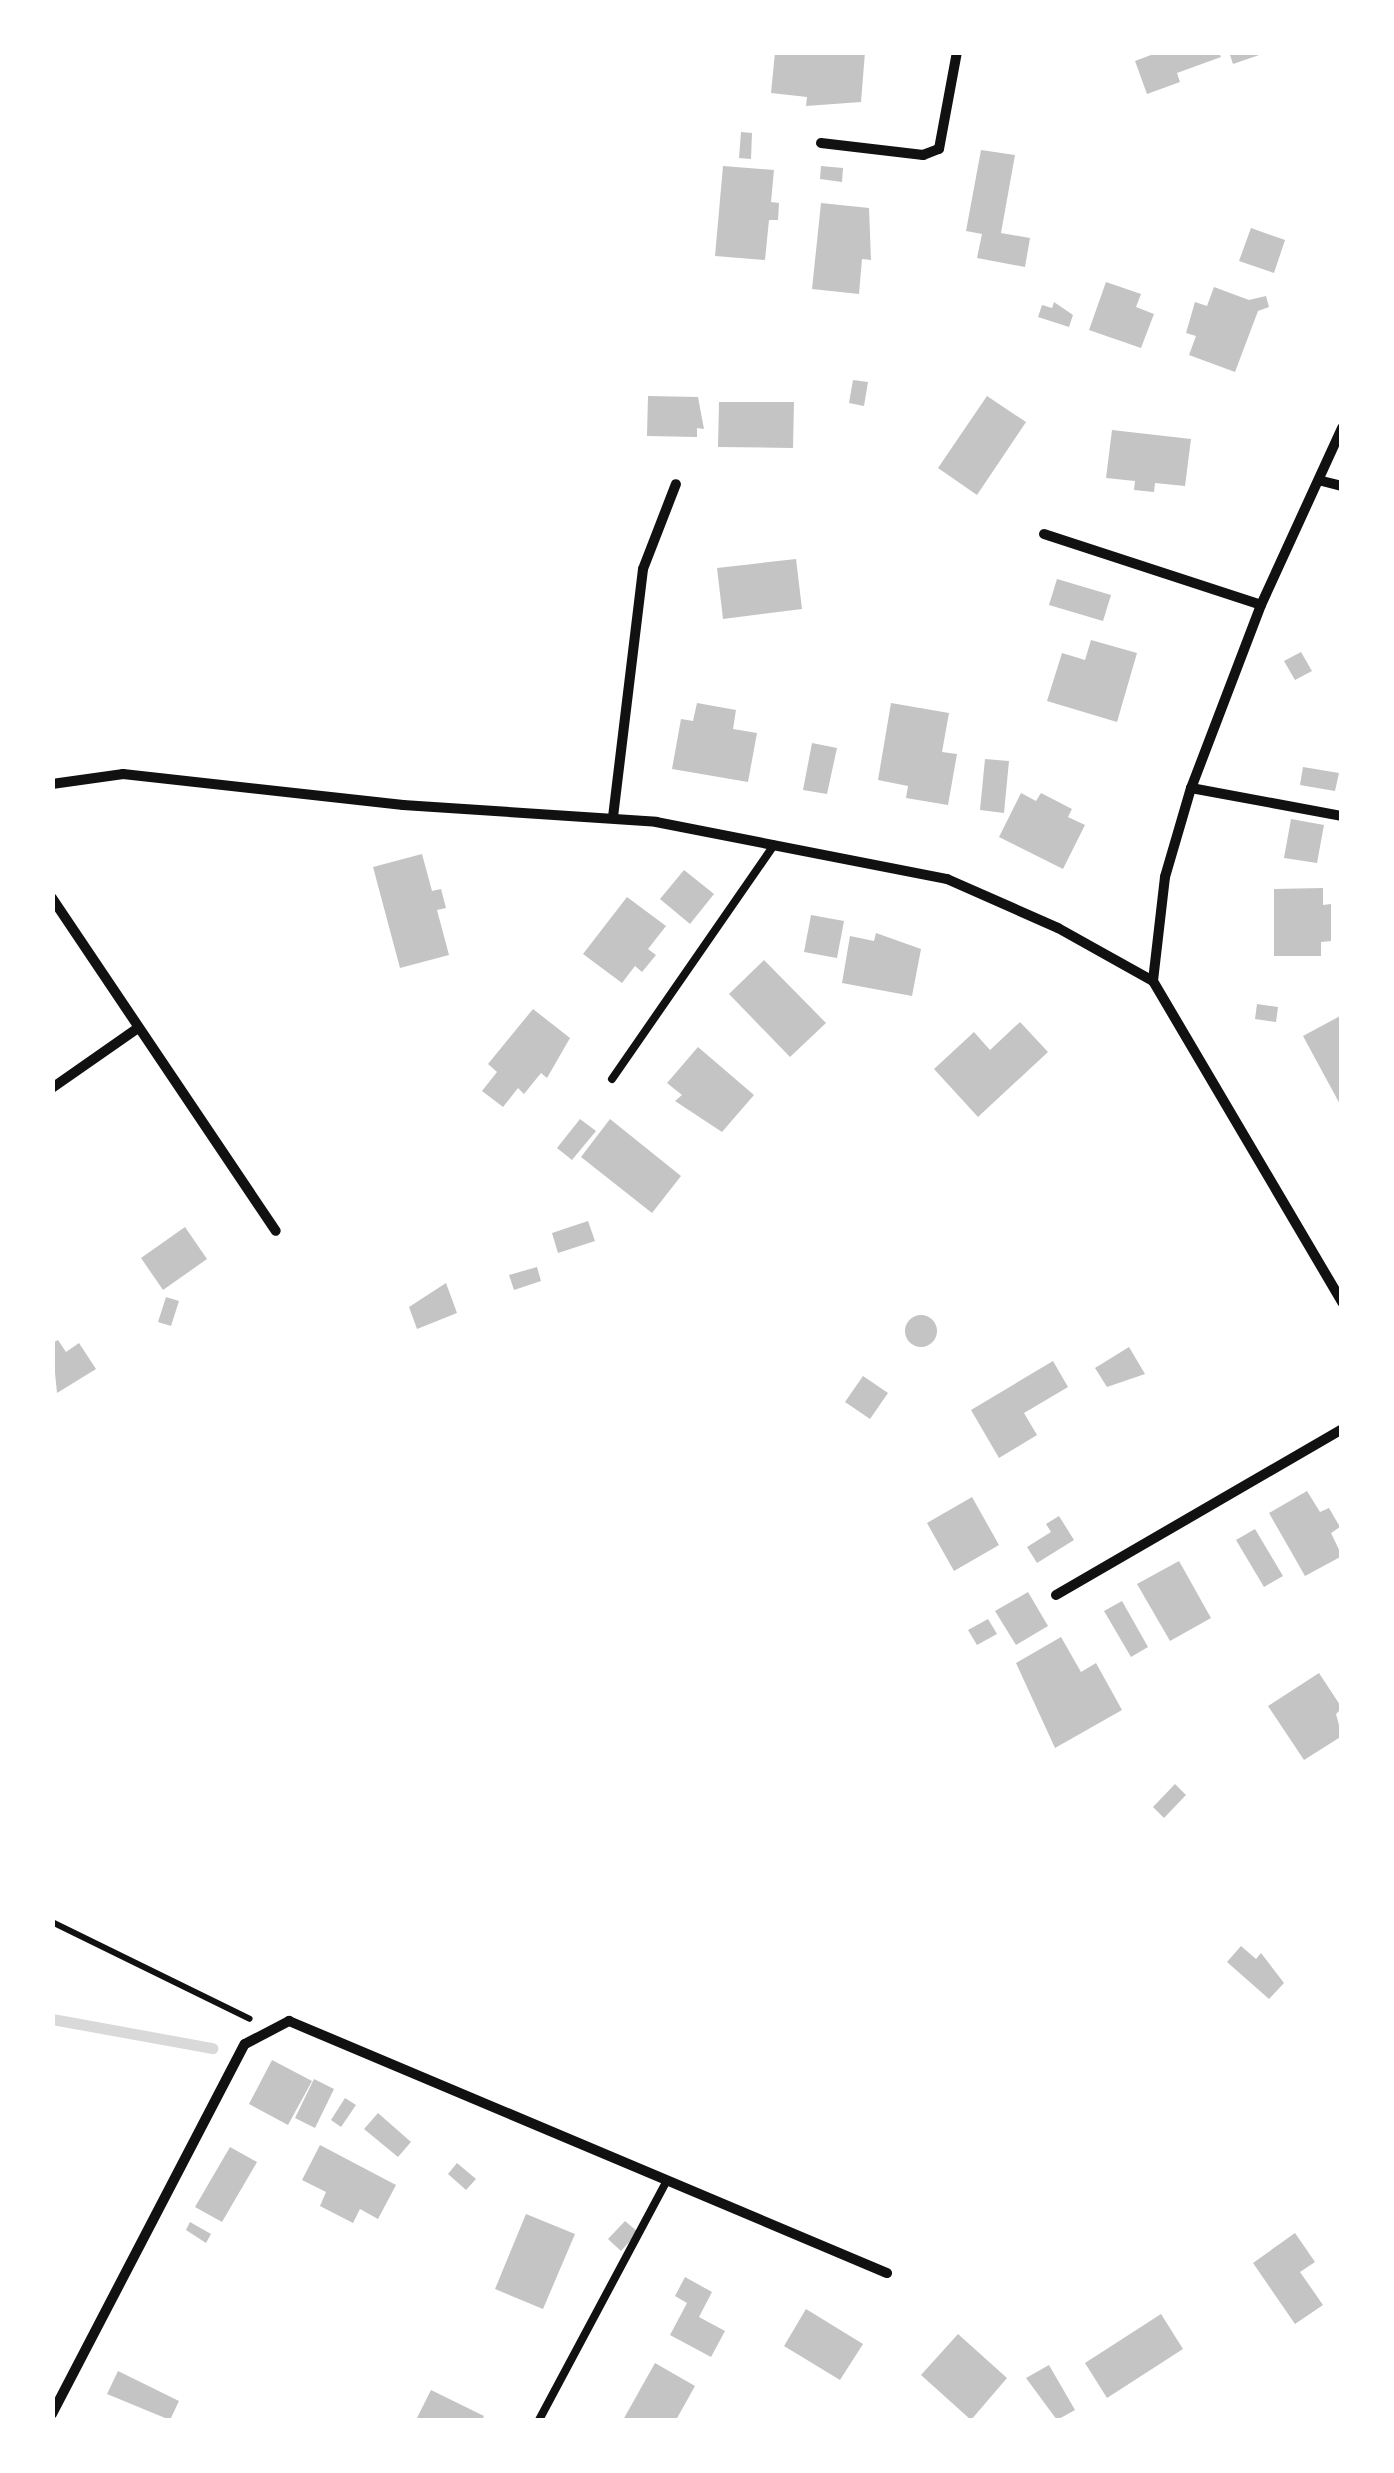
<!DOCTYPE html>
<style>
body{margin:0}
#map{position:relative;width:1394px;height:2473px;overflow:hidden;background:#fff;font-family:"Sofia Sans Condensed",sans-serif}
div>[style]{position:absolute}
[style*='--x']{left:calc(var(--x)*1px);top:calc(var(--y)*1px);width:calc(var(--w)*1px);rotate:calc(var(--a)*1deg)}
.stream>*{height:11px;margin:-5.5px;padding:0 5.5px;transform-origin:5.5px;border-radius:5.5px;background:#d9d9d9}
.building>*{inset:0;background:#c4c4c4}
.round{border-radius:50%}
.path>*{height:6px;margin:-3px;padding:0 3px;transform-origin:3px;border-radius:3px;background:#111}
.service>*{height:8px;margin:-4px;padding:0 4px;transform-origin:4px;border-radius:4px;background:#111}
.minor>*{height:10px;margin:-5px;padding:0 5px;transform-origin:5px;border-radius:5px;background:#111}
span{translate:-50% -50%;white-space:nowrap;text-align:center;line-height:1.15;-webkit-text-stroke:8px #fff;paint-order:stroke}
.frame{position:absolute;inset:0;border:55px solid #fff;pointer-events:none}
</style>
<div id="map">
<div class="stream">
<i style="--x:52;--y:2019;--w:163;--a:10.3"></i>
</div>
<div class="building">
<i style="clip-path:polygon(775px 52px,865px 52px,861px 102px,806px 106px,807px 97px,771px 93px)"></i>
<i style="clip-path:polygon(1159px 52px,1219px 52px,1221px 57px,1177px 73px,1180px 82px,1147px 94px,1135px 61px)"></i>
<i style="clip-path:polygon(1229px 52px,1265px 52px,1265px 53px,1233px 64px)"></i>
<i style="clip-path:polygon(741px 132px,752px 133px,751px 159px,739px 158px)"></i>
<i style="clip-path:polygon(981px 150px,1015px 155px,1001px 233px,1030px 238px,1025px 267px,977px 258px,982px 234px,966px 231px)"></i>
<i style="clip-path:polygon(723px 166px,774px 170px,771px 202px,779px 203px,778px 220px,769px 220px,765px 260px,715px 256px)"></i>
<i style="clip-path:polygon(821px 166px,843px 168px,842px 182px,820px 179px)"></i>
<i style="clip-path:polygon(821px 203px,869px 208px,871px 260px,862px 259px,859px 294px,812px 289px)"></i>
<i style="clip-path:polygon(1251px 228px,1285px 240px,1274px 273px,1239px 261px)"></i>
<i style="clip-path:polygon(1106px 282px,1141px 294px,1136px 307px,1154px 314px,1141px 348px,1089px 330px)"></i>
<i style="clip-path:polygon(1214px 287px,1249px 300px,1266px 296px,1269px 307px,1258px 311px,1235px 372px,1189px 355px,1196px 336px,1186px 333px,1195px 302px,1207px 306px)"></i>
<i style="clip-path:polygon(1054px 302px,1073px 315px,1069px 327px,1038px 317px,1042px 305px,1052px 308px)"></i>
<i style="clip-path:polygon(853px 380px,868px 382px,864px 406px,849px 403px)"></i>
<i style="clip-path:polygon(648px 396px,698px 397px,704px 429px,697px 428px,697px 437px,647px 436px)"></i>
<i style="clip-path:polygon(987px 396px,1026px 422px,977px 495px,938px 468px)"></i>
<i style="clip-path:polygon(719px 402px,794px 402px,793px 448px,718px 447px)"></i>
<i style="clip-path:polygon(1112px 430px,1191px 439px,1185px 486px,1155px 483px,1154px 492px,1134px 490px,1135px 481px,1106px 478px)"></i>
<i style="clip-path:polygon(796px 559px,802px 609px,723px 619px,717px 568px)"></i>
<i style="clip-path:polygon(1057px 579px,1111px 595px,1103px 621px,1049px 605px)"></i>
<i style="clip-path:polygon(1091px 640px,1137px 653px,1117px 722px,1047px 701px,1062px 653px,1085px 660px)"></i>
<i style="clip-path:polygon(1301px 652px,1312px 671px,1295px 680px,1284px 661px)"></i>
<i style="clip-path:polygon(697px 703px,736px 710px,733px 729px,757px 733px,748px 782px,672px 769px,681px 719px,693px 721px)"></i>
<i style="clip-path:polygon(891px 703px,949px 713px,942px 752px,957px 754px,948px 805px,906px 798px,908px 786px,878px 780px)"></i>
<i style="clip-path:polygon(812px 743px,837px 748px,827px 794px,803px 790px)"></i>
<i style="clip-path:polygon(985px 759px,1009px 761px,1004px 813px,980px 810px)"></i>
<i style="clip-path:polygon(1303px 767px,1339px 773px,1335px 791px,1300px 785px)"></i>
<i style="clip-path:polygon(1021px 793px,1036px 801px,1041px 793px,1072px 809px,1068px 817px,1085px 825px,1063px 869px,999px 837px)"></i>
<i style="clip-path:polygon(1291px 819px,1324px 825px,1317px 863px,1284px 858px)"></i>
<i style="clip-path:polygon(422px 854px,432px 891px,441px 889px,446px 908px,437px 910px,449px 955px,400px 968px,373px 867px)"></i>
<i style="clip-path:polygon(684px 870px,714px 894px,690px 924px,660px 899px)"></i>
<i style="clip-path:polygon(1323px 888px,1323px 905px,1331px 904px,1331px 941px,1321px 942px,1321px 956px,1274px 956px,1274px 889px)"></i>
<i style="clip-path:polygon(627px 897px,666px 926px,648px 949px,656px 955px,642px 972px,635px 966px,622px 983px,583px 954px)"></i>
<i style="clip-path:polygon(811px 915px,844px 921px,837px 958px,804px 952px)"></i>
<i style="clip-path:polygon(876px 933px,921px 949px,912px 996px,842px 983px,850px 936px,874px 941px)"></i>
<i style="clip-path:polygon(764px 960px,826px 1023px,790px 1057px,729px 994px)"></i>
<i style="clip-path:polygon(1257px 1004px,1278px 1007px,1276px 1022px,1255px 1019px)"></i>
<i style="clip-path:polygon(533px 1009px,570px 1038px,547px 1078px,541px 1073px,524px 1094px,518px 1088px,503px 1107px,482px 1091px,497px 1072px,488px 1064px)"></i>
<i style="clip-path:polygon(1342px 1015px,1342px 1108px,1303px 1036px)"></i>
<i style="clip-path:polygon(1020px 1022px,1048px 1052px,978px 1117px,934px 1069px,974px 1032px,990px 1050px)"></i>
<i style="clip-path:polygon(698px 1047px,754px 1095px,722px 1132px,675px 1101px,682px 1095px,667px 1083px)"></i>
<i style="clip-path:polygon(580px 1119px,596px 1131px,572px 1160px,557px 1148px)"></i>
<i style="clip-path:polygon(610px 1119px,681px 1176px,652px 1213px,581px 1157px)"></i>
<i style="clip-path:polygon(588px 1221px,595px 1241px,558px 1253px,552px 1233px)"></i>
<i style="clip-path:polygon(185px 1227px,207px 1259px,163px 1290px,141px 1258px)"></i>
<i style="clip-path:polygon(537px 1267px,541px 1281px,514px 1290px,509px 1275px)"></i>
<i style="clip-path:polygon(446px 1283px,457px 1313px,417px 1329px,409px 1307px)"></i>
<i style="clip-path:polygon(166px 1297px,179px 1301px,171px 1326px,158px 1322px)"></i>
<i class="round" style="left:905px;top:1315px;width:32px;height:32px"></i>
<i style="clip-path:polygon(58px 1340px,66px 1352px,79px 1343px,96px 1369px,57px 1393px,52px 1343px)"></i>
<i style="clip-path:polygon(1129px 1347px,1145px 1374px,1107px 1387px,1095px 1368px)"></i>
<i style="clip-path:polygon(1053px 1361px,1068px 1387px,1024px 1413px,1037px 1435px,999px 1458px,971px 1410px)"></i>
<i style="clip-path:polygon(863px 1376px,888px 1393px,870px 1419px,845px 1402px)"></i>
<i style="clip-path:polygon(1307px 1491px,1320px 1512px,1329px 1508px,1340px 1527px,1331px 1533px,1342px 1556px,1305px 1576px,1269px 1513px)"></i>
<i style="clip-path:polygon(972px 1497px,999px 1545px,954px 1571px,927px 1523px)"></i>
<i style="clip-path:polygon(1059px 1516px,1074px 1540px,1037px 1563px,1027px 1547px,1051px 1532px,1046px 1524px)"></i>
<i style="clip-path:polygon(1255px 1529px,1283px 1576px,1264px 1587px,1236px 1540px)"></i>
<i style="clip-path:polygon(1179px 1561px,1211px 1618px,1170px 1641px,1137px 1584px)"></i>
<i style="clip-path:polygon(1028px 1592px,1048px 1626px,1016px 1645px,995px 1611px)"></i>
<i style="clip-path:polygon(1122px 1601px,1148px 1647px,1131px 1657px,1104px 1611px)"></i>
<i style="clip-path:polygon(988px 1619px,997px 1634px,977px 1645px,968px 1630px)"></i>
<i style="clip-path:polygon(1061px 1637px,1081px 1672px,1096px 1663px,1122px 1710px,1055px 1748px,1016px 1663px)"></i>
<i style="clip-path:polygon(1319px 1673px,1342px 1708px,1336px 1714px,1342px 1736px,1304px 1760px,1268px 1706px)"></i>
<i style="clip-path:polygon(1175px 1784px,1186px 1795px,1164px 1818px,1153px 1807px)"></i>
<i style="clip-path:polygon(1241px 1946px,1256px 1959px,1261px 1953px,1284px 1983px,1269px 1999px,1227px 1962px)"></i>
<i style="clip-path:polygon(272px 2060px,312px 2081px,288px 2125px,249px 2104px)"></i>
<i style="clip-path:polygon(314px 2079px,334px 2089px,315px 2128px,295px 2118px)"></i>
<i style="clip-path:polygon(345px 2098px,356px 2105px,341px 2127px,331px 2120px)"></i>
<i style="clip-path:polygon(378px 2113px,411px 2142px,398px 2157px,364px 2129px)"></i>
<i style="clip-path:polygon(320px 2145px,396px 2185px,378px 2219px,360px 2209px,353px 2223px,320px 2206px,326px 2192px,302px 2180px)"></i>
<i style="clip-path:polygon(230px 2147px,257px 2162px,222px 2222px,195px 2207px)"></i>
<i style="clip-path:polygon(457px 2163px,476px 2179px,466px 2190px,448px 2174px)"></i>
<i style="clip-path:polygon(526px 2214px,575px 2234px,543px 2309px,495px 2289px)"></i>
<i style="clip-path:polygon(625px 2221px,638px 2232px,621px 2251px,608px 2239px)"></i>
<i style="clip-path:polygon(190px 2222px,211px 2234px,206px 2243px,186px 2230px)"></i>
<i style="clip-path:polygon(1295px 2233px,1315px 2262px,1300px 2272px,1323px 2305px,1295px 2324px,1253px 2263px)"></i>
<i style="clip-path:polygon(685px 2277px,712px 2292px,699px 2317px,725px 2331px,711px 2357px,670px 2335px,687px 2303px,675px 2296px)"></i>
<i style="clip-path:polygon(806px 2309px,863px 2344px,840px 2380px,784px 2346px)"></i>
<i style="clip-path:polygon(1161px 2314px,1183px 2349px,1107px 2398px,1085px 2363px)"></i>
<i style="clip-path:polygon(958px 2334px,1007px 2378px,971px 2420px,921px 2375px)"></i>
<i style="clip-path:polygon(655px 2363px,695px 2386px,676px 2420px,623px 2420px)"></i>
<i style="clip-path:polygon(1049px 2365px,1075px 2410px,1057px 2420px,1026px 2378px)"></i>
<i style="clip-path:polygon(118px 2371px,179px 2401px,170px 2420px,107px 2394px)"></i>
<i style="clip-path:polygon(431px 2390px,484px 2416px,482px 2420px,416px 2420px)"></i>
</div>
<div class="path">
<i style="--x:52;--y:1922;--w:220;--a:26.1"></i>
</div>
<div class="service">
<i style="--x:612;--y:1079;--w:285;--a:-55.3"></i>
<i style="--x:539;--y:2420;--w:272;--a:-61.9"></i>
</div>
<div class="minor">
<i style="--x:821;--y:143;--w:103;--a:6.7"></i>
<i style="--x:923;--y:155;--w:17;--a:-21"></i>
<i style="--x:939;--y:149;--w:99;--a:-79.5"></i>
<i style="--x:1342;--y:428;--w:195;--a:114.6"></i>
<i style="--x:1261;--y:605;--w:196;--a:110.9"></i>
<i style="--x:1191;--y:788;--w:93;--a:106.3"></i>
<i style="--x:1165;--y:877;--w:105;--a:96.6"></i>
<i style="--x:1153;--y:981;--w:373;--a:59.5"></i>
<i style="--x:1322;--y:481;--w:21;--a:14"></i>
<i style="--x:1044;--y:534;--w:228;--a:18.1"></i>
<i style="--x:52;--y:784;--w:72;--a:-8"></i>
<i style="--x:123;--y:774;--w:282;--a:6.3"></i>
<i style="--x:403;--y:805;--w:254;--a:3.8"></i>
<i style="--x:656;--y:822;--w:297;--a:11.1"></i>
<i style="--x:947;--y:879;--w:121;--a:23.8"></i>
<i style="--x:1058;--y:928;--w:109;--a:29.2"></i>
<i style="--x:1191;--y:788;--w:154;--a:10.5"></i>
<i style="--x:613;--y:817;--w:250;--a:-83.1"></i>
<i style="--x:643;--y:569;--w:91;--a:-68.8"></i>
<i style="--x:52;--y:898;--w:401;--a:56.1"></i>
<i style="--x:52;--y:1088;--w:105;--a:-34.9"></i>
<i style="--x:1056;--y:1595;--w:331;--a:-30.1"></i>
<i style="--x:52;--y:2414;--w:417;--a:-62.5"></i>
<i style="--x:245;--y:2044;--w:50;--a:-27.6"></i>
<i style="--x:289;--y:2021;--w:649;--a:22.85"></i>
</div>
<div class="frame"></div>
</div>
